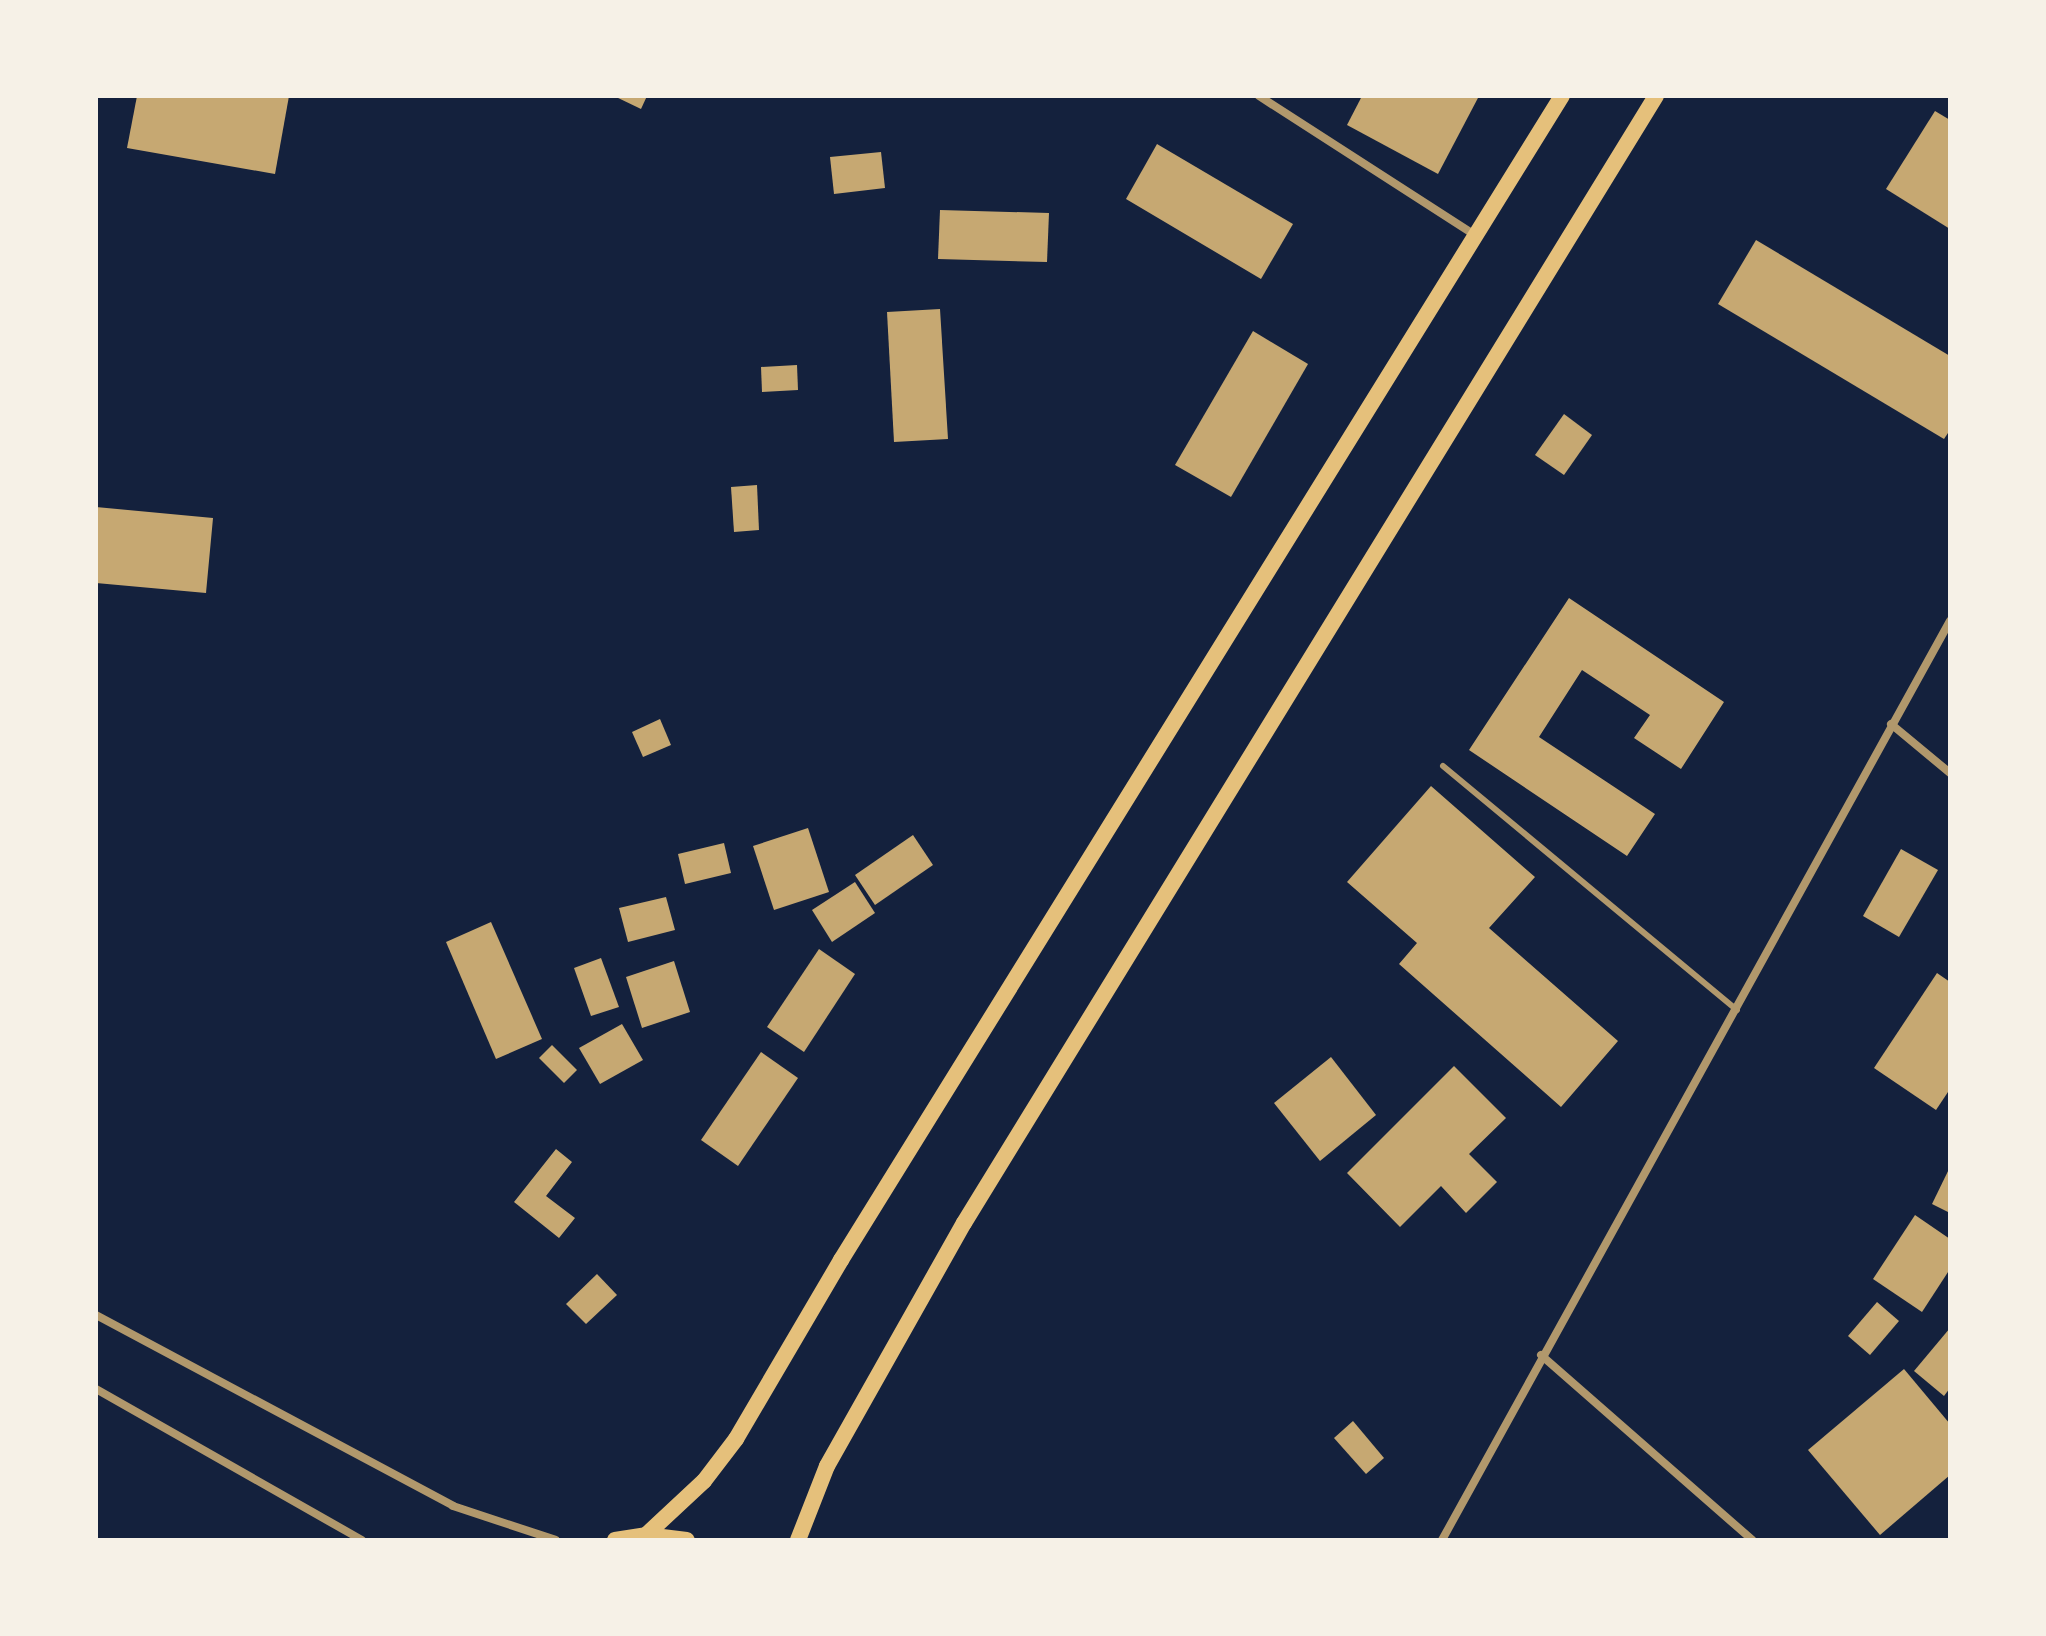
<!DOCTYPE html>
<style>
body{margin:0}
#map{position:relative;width:2046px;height:1636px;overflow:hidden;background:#14213d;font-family:Inter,sans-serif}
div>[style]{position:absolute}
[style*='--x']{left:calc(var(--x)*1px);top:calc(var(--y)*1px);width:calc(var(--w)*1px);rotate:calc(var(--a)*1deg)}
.building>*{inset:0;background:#c6a872}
.service>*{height:6px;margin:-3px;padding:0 3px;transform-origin:3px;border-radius:3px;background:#b1986c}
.minor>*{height:8px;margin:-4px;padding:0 4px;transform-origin:4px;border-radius:4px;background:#b1986c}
.secondary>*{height:16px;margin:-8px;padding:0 8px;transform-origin:8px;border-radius:8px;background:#e5c07b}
span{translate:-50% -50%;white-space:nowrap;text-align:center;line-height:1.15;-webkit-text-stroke:7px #f6f1e7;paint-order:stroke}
.frame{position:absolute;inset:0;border:98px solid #f6f1e7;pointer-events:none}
</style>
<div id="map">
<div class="building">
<i style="clip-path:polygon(137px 96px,289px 96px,275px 174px,127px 148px)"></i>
<i style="clip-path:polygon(614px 96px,647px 96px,641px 109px)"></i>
<i style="clip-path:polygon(1362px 96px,1479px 96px,1438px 174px,1347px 125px)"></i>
<i style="clip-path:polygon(1935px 111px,1950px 120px,1950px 229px,1886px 189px)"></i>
<i style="clip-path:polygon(1157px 144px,1293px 224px,1261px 279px,1126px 199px)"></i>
<i style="clip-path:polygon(881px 152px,885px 188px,834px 194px,830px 157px)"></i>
<i style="clip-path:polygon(940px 210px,1049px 213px,1047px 262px,938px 259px)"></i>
<i style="clip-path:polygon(1756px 240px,1950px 356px,1950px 430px,1944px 439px,1718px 304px)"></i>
<i style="clip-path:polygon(940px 309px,948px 439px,894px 442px,887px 312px)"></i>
<i style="clip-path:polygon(1253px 331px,1308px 364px,1231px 497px,1175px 465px)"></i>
<i style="clip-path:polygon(797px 365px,798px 390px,762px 392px,761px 367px)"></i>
<i style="clip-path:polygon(1564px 414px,1592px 435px,1564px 475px,1535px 455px)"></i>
<i style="clip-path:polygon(757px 485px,759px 530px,734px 532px,731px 487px)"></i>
<i style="clip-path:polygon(96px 507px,213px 518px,206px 593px,96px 583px)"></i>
<i style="clip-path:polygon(1569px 598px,1724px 702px,1681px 769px,1634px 738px,1650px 715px,1582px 670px,1539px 737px,1655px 814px,1627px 856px,1469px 750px)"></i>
<i style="clip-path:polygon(660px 719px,671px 745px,643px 757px,632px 732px)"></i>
<i style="clip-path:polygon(1431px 786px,1535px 877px,1489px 928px,1618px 1041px,1561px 1107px,1399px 964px,1417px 943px,1347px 882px)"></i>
<i style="clip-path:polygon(808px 828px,829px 892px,774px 910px,753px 846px)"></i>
<i style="clip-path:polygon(913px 835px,933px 865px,875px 905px,855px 875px)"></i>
<i style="clip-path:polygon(724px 843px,731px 873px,685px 884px,678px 854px)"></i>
<i style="clip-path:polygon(1901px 849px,1938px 870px,1899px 937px,1863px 916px)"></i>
<i style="clip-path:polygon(855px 882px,875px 913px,832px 942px,812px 910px)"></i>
<i style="clip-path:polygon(666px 897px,675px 930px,628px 942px,619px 908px)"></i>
<i style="clip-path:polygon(491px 922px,542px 1039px,496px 1059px,446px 942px)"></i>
<i style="clip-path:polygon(819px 949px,855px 974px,804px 1052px,767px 1027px)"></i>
<i style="clip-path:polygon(601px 958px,619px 1007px,591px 1016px,574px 968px)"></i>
<i style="clip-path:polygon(674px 961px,690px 1012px,642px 1028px,626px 977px)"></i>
<i style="clip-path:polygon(1937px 973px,1950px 982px,1950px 1089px,1936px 1110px,1874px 1068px)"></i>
<i style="clip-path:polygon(622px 1024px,643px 1060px,600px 1084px,579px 1048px)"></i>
<i style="clip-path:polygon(552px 1045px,577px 1070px,564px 1083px,539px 1058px)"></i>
<i style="clip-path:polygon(761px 1052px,798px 1078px,738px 1166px,701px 1140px)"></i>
<i style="clip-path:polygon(1331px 1057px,1376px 1115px,1320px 1161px,1274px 1103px)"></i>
<i style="clip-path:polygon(1454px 1066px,1506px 1118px,1469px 1154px,1497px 1182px,1466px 1213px,1441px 1186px,1400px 1227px,1347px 1173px)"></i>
<i style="clip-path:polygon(556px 1149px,572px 1162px,546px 1196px,575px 1218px,559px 1238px,514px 1202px)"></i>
<i style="clip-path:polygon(1950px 1167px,1950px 1213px,1932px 1204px)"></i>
<i style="clip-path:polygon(1915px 1215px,1950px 1239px,1950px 1269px,1922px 1312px,1873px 1279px)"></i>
<i style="clip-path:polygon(597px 1274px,617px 1295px,586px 1324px,566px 1304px)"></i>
<i style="clip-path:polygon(1877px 1302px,1899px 1321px,1870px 1355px,1848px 1336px)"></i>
<i style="clip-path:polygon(1950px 1328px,1950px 1388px,1944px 1396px,1914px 1371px)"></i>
<i style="clip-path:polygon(1904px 1369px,1950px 1424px,1950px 1475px,1880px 1535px,1808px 1450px)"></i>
<i style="clip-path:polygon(1353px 1421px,1384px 1458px,1366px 1474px,1334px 1438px)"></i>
</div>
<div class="service">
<i style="--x:1443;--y:766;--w:382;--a:39.7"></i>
</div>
<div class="minor">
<i style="--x:1259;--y:96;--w:257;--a:32.8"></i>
<i style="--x:1891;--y:724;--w:77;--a:39.7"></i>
<i style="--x:96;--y:1315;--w:405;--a:28.1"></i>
<i style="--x:453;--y:1506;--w:108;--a:18.3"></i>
<i style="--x:1541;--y:1355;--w:281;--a:41.2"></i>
<i style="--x:96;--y:1389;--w:306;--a:29.6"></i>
<i style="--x:1442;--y:1540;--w:1050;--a:-61.07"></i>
</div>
<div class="secondary">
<i style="--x:646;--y:1535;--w:79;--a:-43"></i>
<i style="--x:704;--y:1481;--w:53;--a:-52.7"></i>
<i style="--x:736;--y:1439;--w:208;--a:-59.6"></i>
<i style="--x:841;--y:1260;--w:1369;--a:-58.23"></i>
<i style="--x:615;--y:1540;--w:31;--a:-9"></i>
<i style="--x:646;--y:1535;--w:41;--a:7"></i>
<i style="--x:798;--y:1540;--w:79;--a:-68.6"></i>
<i style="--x:827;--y:1466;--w:279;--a:-60.6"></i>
<i style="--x:964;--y:1223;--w:1322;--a:-58.45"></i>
</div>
<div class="frame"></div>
</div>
